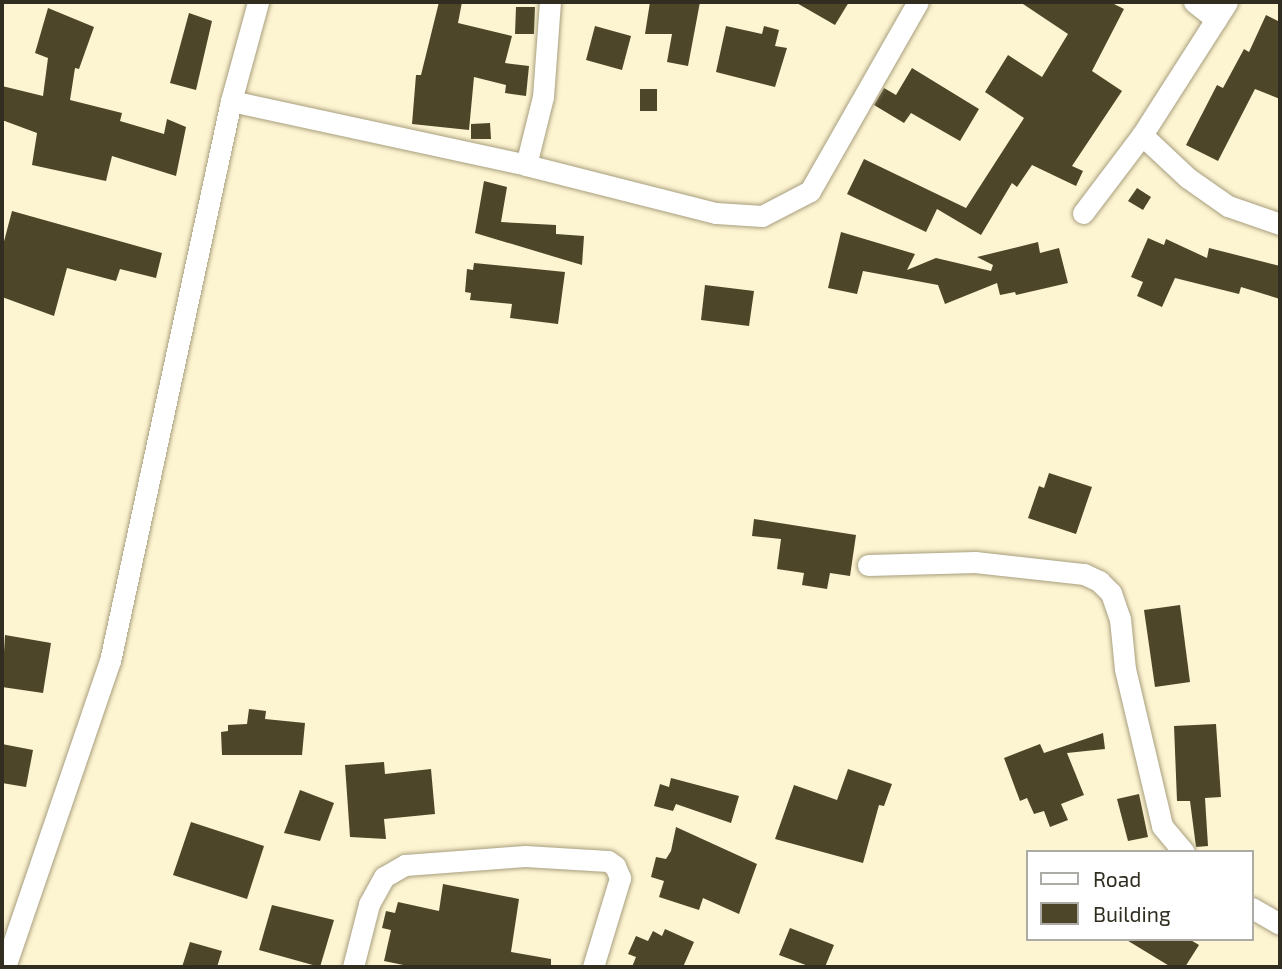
<!DOCTYPE html>
<style>
body{margin:0}
#map{position:relative;width:1282px;height:969px;overflow:hidden;background:#fdf4d1;font-family:"Exo 2",sans-serif}
div>[style]{position:absolute}
[style*='--x']{left:calc(var(--x)*1px);top:calc(var(--y)*1px);width:calc(var(--w)*1px);rotate:calc(var(--a)*1deg)}
.building>*{inset:0;background:#4e4629}
.roads{filter:drop-shadow(0 0 2px #a79e7e) drop-shadow(0 0 2px #a79e7e)}
.street>*{height:21px;margin:-10.5px;padding:0 10.5px;transform-origin:10.5px;border-radius:10.5px;background:#fff}
span{translate:-50% -50%;white-space:nowrap;text-align:center;line-height:1.15;-webkit-text-stroke:7px #fff;paint-order:stroke}
.frame{position:absolute;inset:0;border:4px solid #312d20;pointer-events:none}
.legend{position:absolute;left:1026px;top:850px;width:228px;height:91px;box-sizing:border-box;background:#fff;border:2px solid #adaba6;margin:0;padding:9px 12px;list-style:none;font-size:21px;color:#312d20}
.legend li{display:flex;align-items:center;gap:14px;height:35px}
.legend b{width:35px;border:2px solid #adaba6}
</style>
<div id="map">
<div class="building">
<i style="clip-path:polygon(439px 2px,462px 2px,458px 23px,512px 36px,505px 63px,529px 66px,526px 96px,505px 93px,506px 85px,474px 77px,469px 130px,412px 124px,416px 75px,421px 75px)"></i>
<i style="clip-path:polygon(650px 2px,700px 2px,688px 66px,667px 62px,672px 34px,645px 34px)"></i>
<i style="clip-path:polygon(795px 2px,849px 2px,835px 25px)"></i>
<i style="clip-path:polygon(1020px 2px,1110px 2px,1124px 9px,1092px 71px,1122px 91px,1072px 166px,1083px 171px,1076px 186px,1032px 165px,1017px 187px,1012px 183px,981px 235px,937px 209px,926px 232px,847px 194px,864px 159px,966px 208px,1024px 118px,985px 92px,1008px 55px,1042px 77px,1068px 34px)"></i>
<i style="clip-path:polygon(516px 7px,535px 7px,534px 34px,515px 34px)"></i>
<i style="clip-path:polygon(48px 8px,94px 27px,79px 69px,75px 68px,70px 100px,122px 113px,120px 121px,164px 134px,167px 119px,186px 127px,176px 176px,112px 156px,106px 181px,32px 165px,37px 133px,2px 120px,2px 86px,43px 96px,48px 58px,35px 53px)"></i>
<i style="clip-path:polygon(189px 13px,212px 21px,196px 90px,170px 83px)"></i>
<i style="clip-path:polygon(1266px 15px,1280px 22px,1280px 99px,1255px 89px,1218px 161px,1186px 145px,1217px 85px,1223px 88px,1244px 49px,1249px 52px)"></i>
<i style="clip-path:polygon(595px 26px,631px 36px,622px 70px,586px 60px)"></i>
<i style="clip-path:polygon(726px 26px,762px 34px,764px 26px,779px 30px,775px 46px,787px 48px,775px 87px,716px 72px)"></i>
<i style="clip-path:polygon(912px 68px,979px 109px,960px 141px,911px 113px,904px 123px,874px 105px,884px 88px,896px 95px)"></i>
<i style="clip-path:polygon(640px 89px,657px 89px,657px 111px,640px 111px)"></i>
<i style="clip-path:polygon(490px 123px,491px 139px,471px 139px,471px 124px)"></i>
<i style="clip-path:polygon(484px 181px,507px 187px,501px 222px,556px 225px,556px 234px,584px 236px,582px 265px,475px 233px)"></i>
<i style="clip-path:polygon(1137px 188px,1151px 197px,1143px 210px,1128px 201px)"></i>
<i style="clip-path:polygon(12px 211px,162px 253px,156px 278px,120px 269px,116px 281px,67px 268px,54px 316px,2px 297px,2px 249px)"></i>
<i style="clip-path:polygon(841px 232px,915px 254px,907px 270px,936px 258px,991px 271px,993px 265px,977px 257px,1038px 242px,1040px 253px,1059px 248px,1068px 283px,1016px 295px,1015px 292px,1000px 295px,997px 283px,945px 304px,938px 285px,863px 271px,857px 294px,828px 288px)"></i>
<i style="clip-path:polygon(1148px 238px,1164px 245px,1166px 239px,1207px 258px,1209px 248px,1280px 266px,1280px 299px,1241px 287px,1239px 294px,1175px 278px,1162px 307px,1137px 296px,1143px 282px,1131px 277px)"></i>
<i style="clip-path:polygon(474px 263px,565px 272px,558px 324px,510px 318px,512px 304px,470px 300px,471px 293px,465px 292px,467px 269px,473px 270px)"></i>
<i style="clip-path:polygon(705px 285px,754px 291px,749px 326px,701px 320px)"></i>
<i style="clip-path:polygon(1049px 473px,1092px 487px,1076px 534px,1028px 518px,1039px 486px,1044px 488px)"></i>
<i style="clip-path:polygon(754px 519px,856px 535px,850px 576px,830px 573px,827px 589px,802px 585px,804px 573px,777px 569px,781px 539px,752px 536px)"></i>
<i style="clip-path:polygon(1180px 605px,1190px 682px,1155px 687px,1144px 610px)"></i>
<i style="clip-path:polygon(5px 635px,51px 643px,43px 693px,2px 687px)"></i>
<i style="clip-path:polygon(249px 709px,266px 711px,265px 719px,305px 723px,302px 755px,222px 755px,221px 732px,228px 731px,228px 725px,247px 724px)"></i>
<i style="clip-path:polygon(1216px 724px,1221px 797px,1205px 798px,1208px 846px,1196px 847px,1190px 801px,1177px 801px,1174px 726px)"></i>
<i style="clip-path:polygon(1103px 733px,1105px 749px,1067px 753px,1084px 795px,1061px 804px,1068px 820px,1050px 827px,1044px 811px,1034px 814px,1027px 798px,1020px 801px,1004px 758px,1040px 744px,1044px 753px)"></i>
<i style="clip-path:polygon(2px 744px,33px 750px,26px 787px,2px 783px)"></i>
<i style="clip-path:polygon(384px 762px,385px 774px,431px 769px,435px 814px,384px 819px,386px 839px,350px 837px,345px 765px)"></i>
<i style="clip-path:polygon(848px 769px,892px 784px,884px 806px,879px 805px,863px 863px,775px 839px,794px 785px,837px 800px)"></i>
<i style="clip-path:polygon(671px 778px,739px 796px,731px 823px,676px 804px,673px 811px,654px 806px,660px 784px,669px 787px)"></i>
<i style="clip-path:polygon(300px 790px,334px 803px,320px 841px,284px 833px)"></i>
<i style="clip-path:polygon(1139px 794px,1148px 837px,1128px 841px,1117px 799px)"></i>
<i style="clip-path:polygon(191px 822px,264px 846px,247px 899px,173px 875px)"></i>
<i style="clip-path:polygon(676px 827px,757px 864px,739px 914px,703px 898px,699px 910px,659px 897px,664px 881px,651px 877px,656px 857px,666px 859px,671px 851px)"></i>
<i style="clip-path:polygon(443px 884px,519px 899px,511px 952px,551px 959px,551px 967px,413px 967px,384px 961px,391px 930px,382px 928px,386px 911px,395px 913px,398px 902px,439px 911px)"></i>
<i style="clip-path:polygon(272px 905px,334px 920px,320px 967px,259px 950px)"></i>
<i style="clip-path:polygon(790px 928px,834px 945px,825px 967px,811px 967px,779px 955px)"></i>
<i style="clip-path:polygon(665px 929px,694px 942px,683px 967px,632px 967px,636px 957px,628px 954px,636px 936px,648px 941px,653px 931px,662px 936px)"></i>
<i style="clip-path:polygon(1125px 939px,1189px 939px,1199px 945px,1185px 967px,1171px 967px)"></i>
<i style="clip-path:polygon(190px 942px,222px 951px,217px 967px,182px 967px)"></i>
</div>
<div class="roads">
<div class="street">
<i style="--x:1194;--y:2;--w:28;--a:38"></i>
<i style="--x:231;--y:101;--w:302;--a:12.2"></i>
<i style="--x:526;--y:165;--w:196;--a:14.2"></i>
<i style="--x:716;--y:213;--w:46;--a:3.7"></i>
<i style="--x:762;--y:216;--w:54;--a:-27.5"></i>
<i style="--x:810;--y:191;--w:218;--a:-60.3"></i>
<i style="--x:1142;--y:135;--w:63;--a:43.1"></i>
<i style="--x:1188;--y:178;--w:49;--a:35"></i>
<i style="--x:1228;--y:206;--w:55;--a:19.1"></i>
<i style="--x:526;--y:165;--w:70;--a:-76"></i>
<i style="--x:543;--y:97;--w:95;--a:-85.8"></i>
<i style="--x:1083;--y:213;--w:98;--a:-52.9"></i>
<i style="--x:1142;--y:135;--w:158;--a:-57.4"></i>
<i style="--x:868;--y:565;--w:107;--a:-1.6"></i>
<i style="--x:975;--y:562;--w:110;--a:6.3"></i>
<i style="--x:1084;--y:574;--w:17;--a:25"></i>
<i style="--x:1099;--y:581;--w:17;--a:45"></i>
<i style="--x:1111;--y:593;--w:28;--a:71"></i>
<i style="--x:1120;--y:619;--w:50;--a:84.3"></i>
<i style="--x:1125;--y:669;--w:161;--a:76.7"></i>
<i style="--x:1162;--y:826;--w:34;--a:50"></i>
<i style="--x:1252;--y:908;--w:32;--a:30"></i>
<i style="--x:5;--y:967;--w:324;--a:-71.1"></i>
<i style="--x:110;--y:661;--w:573;--a:-77.81"></i>
<i style="--x:231;--y:101;--w:103;--a:-74.7"></i>
<i style="--x:353;--y:967;--w:65;--a:-75.7"></i>
<i style="--x:369;--y:904;--w:31;--a:-61"></i>
<i style="--x:384;--y:877;--w:24;--a:-30"></i>
<i style="--x:405;--y:865;--w:120;--a:-4.3"></i>
<i style="--x:525;--y:856;--w:83;--a:3.4"></i>
<i style="--x:608;--y:861;--w:9;--a:36"></i>
<i style="--x:615;--y:866;--w:13;--a:67"></i>
<i style="--x:620;--y:878;--w:93;--a:106.9"></i>
</div>
</div>
<div class="frame"></div>
<ul class="legend">
<li><b style="height:9px;background:#fff"></b>Road</li>
<li><b style="height:19px;background:#4e4629"></b>Building</li>
</ul>
</div>
